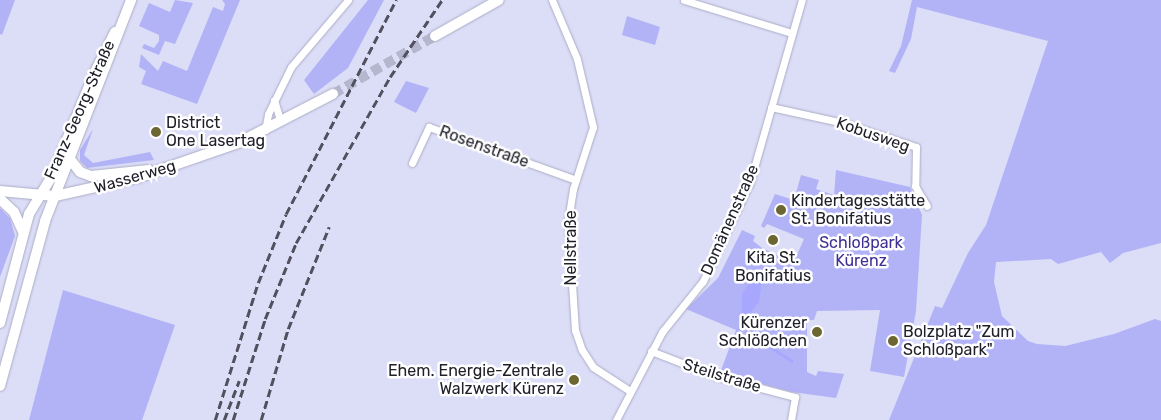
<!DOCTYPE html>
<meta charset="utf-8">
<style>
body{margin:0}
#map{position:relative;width:1161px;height:420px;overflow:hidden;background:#dcddf7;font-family:Rubik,sans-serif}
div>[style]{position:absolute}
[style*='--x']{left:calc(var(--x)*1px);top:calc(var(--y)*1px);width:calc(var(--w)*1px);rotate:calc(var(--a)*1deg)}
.green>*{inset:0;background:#b2b3f7}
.water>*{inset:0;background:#a7a7ff}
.stream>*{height:2.5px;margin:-1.25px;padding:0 1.25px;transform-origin:1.25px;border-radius:1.25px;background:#a7a7ff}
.secondary-tunnel>*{height:10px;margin-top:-5px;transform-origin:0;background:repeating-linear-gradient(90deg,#b6b7ce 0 10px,transparent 0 15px)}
.roads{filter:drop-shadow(0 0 1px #abacc5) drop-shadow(0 0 1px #abacc5)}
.street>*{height:7px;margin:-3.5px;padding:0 3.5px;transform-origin:3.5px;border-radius:3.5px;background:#fff}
.secondary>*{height:10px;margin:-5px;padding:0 5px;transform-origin:5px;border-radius:5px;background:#fff}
.rail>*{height:2.5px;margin-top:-1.25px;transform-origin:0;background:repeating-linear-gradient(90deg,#50505e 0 8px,transparent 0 12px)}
.dots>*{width:14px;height:14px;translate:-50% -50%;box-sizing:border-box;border:2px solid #fff;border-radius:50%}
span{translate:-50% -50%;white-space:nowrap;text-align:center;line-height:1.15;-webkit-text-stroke:5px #fff;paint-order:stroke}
.street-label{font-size:16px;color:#20202a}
.poi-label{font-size:16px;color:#20202a}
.left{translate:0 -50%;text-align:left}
.right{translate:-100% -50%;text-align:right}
.park-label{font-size:16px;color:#3f3094}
</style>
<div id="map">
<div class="green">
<i style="clip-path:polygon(0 0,15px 0,2px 35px,0 34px)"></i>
<i style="clip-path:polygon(175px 0,193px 3px,175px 44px,165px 41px,159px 55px,142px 48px,144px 44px,154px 48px,159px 41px,159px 35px,139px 26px,149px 3px,170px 12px)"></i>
<i style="clip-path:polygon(222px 0,240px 0,197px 104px,141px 84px,146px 71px,139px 67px,141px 54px,158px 71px,163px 61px,187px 71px,213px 7px,223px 11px,225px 4px)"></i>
<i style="clip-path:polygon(368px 0,384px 0,348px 68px,314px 94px,304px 80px)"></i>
<i style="clip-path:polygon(912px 0,1161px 0,1161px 243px,1123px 253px,1110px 263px,1101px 252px,1058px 264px,1051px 259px,996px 262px,994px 282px,1002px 316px,1028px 341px,1037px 344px,1065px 346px,1114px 334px,1155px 319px,1161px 321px,1161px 420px,889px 420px,935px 306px,942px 308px,968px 253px,986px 225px,1048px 41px,917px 7px,911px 39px,895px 73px,889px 71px,901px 46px)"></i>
<i style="clip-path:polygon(627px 16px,660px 27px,655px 45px,622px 35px)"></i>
<i style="clip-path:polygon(406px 81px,429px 88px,416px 113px,394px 102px)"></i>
<i style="clip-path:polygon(93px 129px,84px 155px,93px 163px,150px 152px,154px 160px,87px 168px,80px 161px,80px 150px)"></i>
<i style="clip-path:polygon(836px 170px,910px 187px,922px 215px,916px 311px,904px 377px,870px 371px,880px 310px,817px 311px,814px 320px,807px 320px,807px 372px,816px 376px,818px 371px,844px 374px,836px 398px,792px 392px,720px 373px,736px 330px,686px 309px,718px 278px,742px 230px,755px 236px,753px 241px,762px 248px,784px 258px,788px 251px,797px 255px,804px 239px,767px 224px,764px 228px,761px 226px,775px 194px,794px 200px,801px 175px,819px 180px,816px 189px,834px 195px)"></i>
<i style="clip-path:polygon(0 208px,10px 218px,15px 236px,0 277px)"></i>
<i style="clip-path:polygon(63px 290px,175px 325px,142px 420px,29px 420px)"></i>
</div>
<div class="water">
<i style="clip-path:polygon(754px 276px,762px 280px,759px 302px,749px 314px,742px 315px,742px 294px)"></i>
</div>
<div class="stream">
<i style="--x:749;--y:314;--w:24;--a:75"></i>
<i style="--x:755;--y:337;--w:44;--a:33"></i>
</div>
<div class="secondary-tunnel">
<i style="--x:333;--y:94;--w:117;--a:-29.6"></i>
</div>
<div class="roads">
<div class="street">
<i style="--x:552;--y:0;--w:64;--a:67"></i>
<i style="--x:577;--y:59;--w:70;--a:76.8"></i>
<i style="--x:593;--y:127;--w:65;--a:107.9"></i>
<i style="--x:573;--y:189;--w:33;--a:99"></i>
<i style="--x:568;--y:222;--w:108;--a:86.3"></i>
<i style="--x:575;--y:330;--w:21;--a:71"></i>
<i style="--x:582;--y:350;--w:20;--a:57"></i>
<i style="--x:593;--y:367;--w:44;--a:33"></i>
<i style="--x:684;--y:0;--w:113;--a:17"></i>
<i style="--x:274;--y:100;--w:21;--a:73"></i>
<i style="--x:771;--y:107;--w:75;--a:12.4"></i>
<i style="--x:844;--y:123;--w:76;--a:18.4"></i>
<i style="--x:916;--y:147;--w:39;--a:91"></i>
<i style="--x:915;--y:186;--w:23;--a:59"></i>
<i style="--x:265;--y:130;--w:16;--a:-79"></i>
<i style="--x:268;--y:114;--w:52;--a:-63.9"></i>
<i style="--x:291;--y:67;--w:88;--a:-49.6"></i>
<i style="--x:412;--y:163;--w:40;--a:-65"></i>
<i style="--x:429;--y:127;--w:156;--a:19.8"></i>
<i style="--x:651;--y:351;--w:69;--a:21.3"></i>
<i style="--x:715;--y:376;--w:83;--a:14.7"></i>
<i style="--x:795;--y:397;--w:23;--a:100"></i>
<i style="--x:616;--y:420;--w:99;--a:-62.4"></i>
<i style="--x:662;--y:332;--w:65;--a:-51.2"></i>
<i style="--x:703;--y:281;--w:110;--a:-64.6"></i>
<i style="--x:750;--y:182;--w:189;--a:-74.1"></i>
</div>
<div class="secondary">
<i style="--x:435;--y:36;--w:73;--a:-29.4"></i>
<i style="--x:70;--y:159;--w:16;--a:52"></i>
<i style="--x:80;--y:172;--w:12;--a:20"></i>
<i style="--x:91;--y:176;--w:58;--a:-5.9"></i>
<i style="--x:0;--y:191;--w:55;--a:5.2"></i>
<i style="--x:55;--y:196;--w:84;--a:-12.4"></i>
<i style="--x:137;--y:178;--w:107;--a:-19.1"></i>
<i style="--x:238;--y:143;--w:107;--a:-27.3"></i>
<i style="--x:0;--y:199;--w:19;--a:43"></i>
<i style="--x:14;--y:212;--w:21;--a:65"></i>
<i style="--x:0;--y:323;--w:113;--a:-75.1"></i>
<i style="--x:29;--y:214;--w:44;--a:-58.8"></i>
<i style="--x:52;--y:176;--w:110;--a:-67.6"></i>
<i style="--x:94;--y:74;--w:47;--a:-63.4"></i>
<i style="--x:0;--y:386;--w:171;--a:-74.7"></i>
<i style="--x:45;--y:221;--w:237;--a:-68.7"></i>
</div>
</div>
<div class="rail">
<i style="--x:215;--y:420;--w:144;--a:-72.6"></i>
<i style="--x:258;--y:283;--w:74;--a:-67.9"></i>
<i style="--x:286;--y:214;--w:241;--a:-62.8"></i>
<i style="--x:224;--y:420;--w:42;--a:-69"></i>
<i style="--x:233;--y:420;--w:106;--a:-72.4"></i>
<i style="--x:265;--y:319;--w:82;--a:-67.8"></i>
<i style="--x:296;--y:243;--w:191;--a:-60.5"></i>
<i style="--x:390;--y:77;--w:93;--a:-56"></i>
<i style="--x:261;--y:420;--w:95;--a:-73.5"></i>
<i style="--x:288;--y:329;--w:110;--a:-68.1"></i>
</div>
<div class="dots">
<i style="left:156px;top:132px;background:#6b6632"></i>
<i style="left:781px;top:210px;background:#6b6632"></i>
<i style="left:773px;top:240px;background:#6b6632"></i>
<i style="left:817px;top:332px;background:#6b6632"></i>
<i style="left:893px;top:341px;background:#6b6632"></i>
<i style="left:574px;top:380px;background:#6b6632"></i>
</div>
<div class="street-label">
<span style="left:80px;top:110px;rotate:-66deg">Franz-Georg-Straße</span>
<span style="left:873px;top:135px;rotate:19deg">Kobusweg</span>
<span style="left:484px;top:147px;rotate:20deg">Rosenstraße</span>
<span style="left:135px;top:177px;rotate:-16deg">Wasserweg</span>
<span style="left:730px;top:220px;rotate:-66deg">Domänenstraße</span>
<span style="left:571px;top:248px;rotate:-90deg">Nellstraße</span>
<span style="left:722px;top:376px;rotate:17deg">Steilstraße</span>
</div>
<div class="poi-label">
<span class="left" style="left:166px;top:132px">District<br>One Lasertag</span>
<span class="left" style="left:791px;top:210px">Kindertagesstätte<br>St. Bonifatius</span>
<span style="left:773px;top:267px">Kita St.<br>Bonifatius</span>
<span class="right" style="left:807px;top:332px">Kürenzer<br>Schlößchen</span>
<span class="left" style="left:903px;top:341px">Bolzplatz "Zum<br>Schloßpark"</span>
<span class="right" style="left:564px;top:380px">Ehem. Energie-Zentrale<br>Walzwerk Kürenz</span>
</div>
<div class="park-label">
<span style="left:861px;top:252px">Schloßpark<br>Kürenz</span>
</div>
</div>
